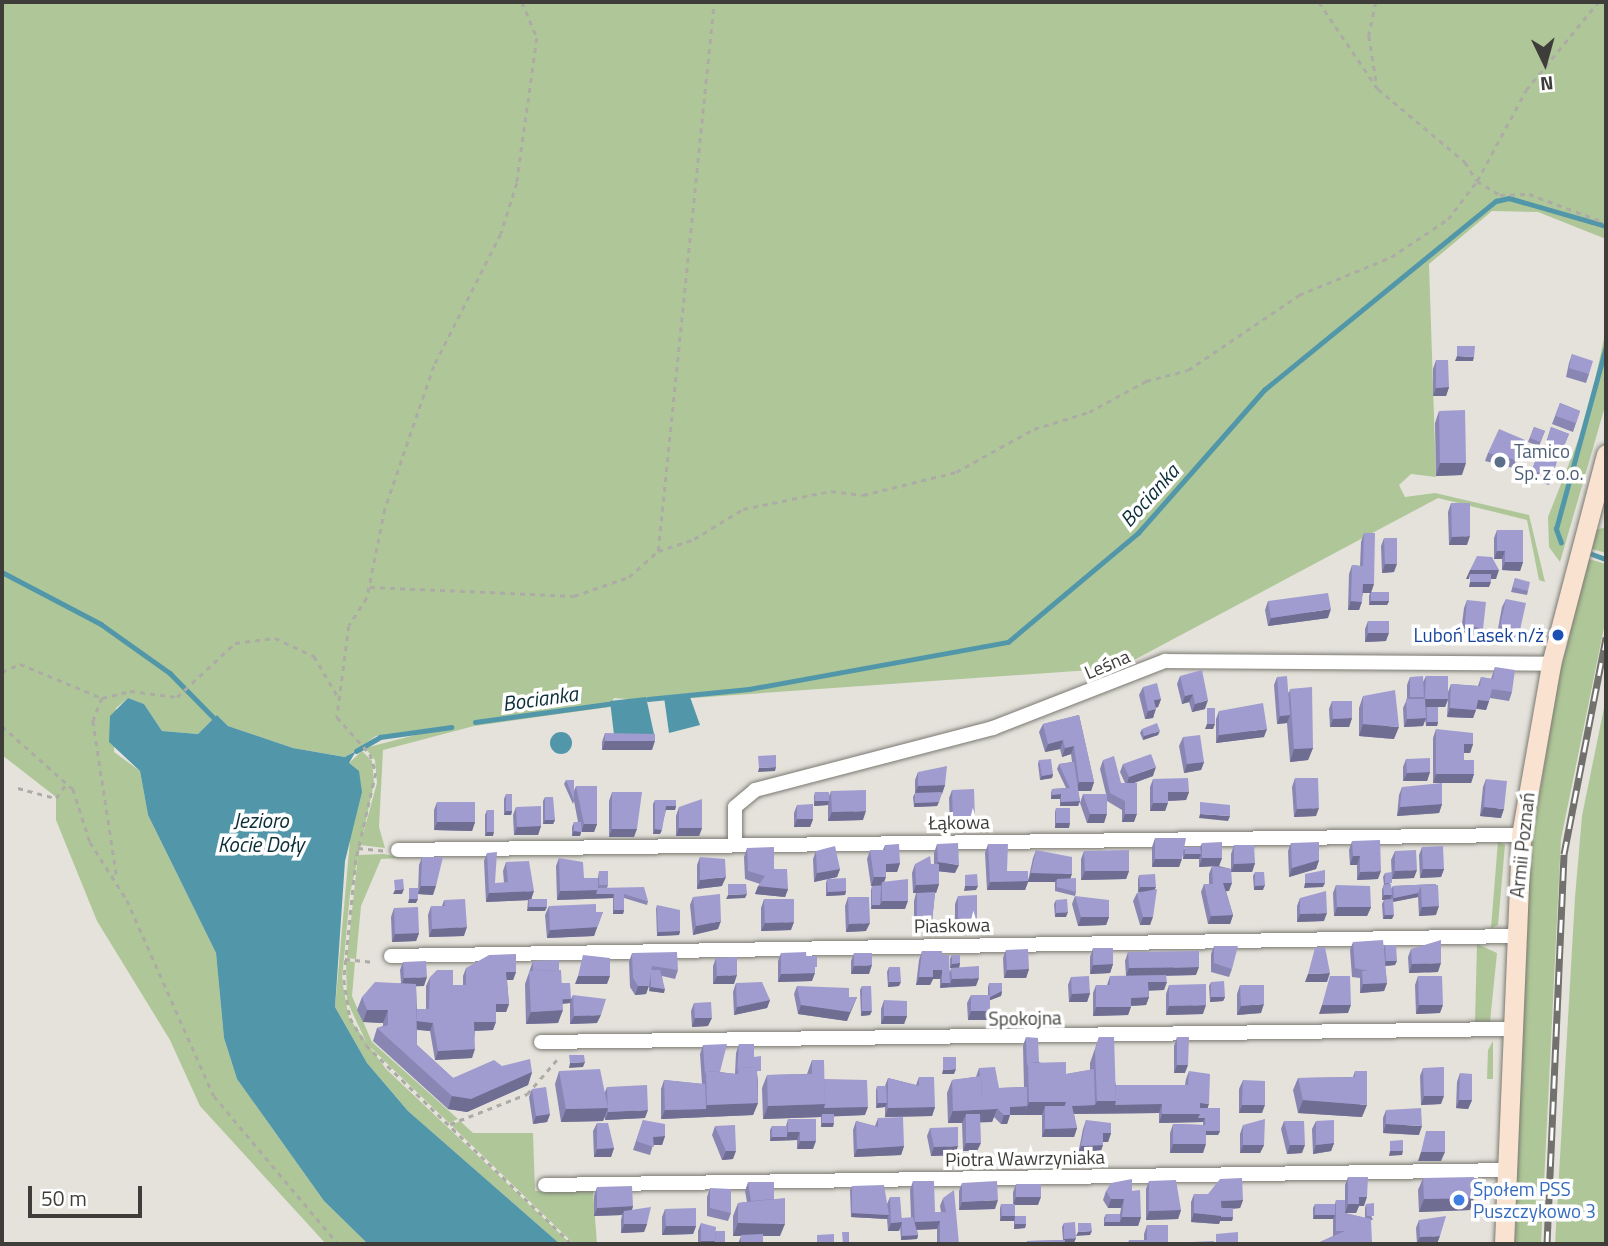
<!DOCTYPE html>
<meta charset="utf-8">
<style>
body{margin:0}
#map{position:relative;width:1608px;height:1246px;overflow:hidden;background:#e4e2db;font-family:"Titillium Web",sans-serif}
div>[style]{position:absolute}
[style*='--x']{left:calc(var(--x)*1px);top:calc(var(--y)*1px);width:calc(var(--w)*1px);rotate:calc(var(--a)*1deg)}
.green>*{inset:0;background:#afc798}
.water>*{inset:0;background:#5297a9}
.round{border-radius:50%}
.stream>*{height:4.5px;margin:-2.25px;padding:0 2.25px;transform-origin:2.25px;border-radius:2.25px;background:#5297a9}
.path>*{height:2.5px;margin-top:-1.25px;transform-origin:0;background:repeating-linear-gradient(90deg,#adaba5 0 5px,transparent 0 10px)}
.roads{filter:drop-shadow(0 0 2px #7a7972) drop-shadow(0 0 2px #7a7972)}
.street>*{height:14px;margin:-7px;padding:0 7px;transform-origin:7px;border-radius:7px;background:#fff}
.secondary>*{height:19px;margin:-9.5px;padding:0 9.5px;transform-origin:9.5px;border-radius:9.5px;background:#f9e3d0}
.rail>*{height:7px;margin-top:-3.5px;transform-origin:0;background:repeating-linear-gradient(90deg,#fff 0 13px,#72716d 0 26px);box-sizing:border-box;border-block:2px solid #72716d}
.wall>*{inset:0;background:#8a86b3}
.shaded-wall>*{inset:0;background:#706d92}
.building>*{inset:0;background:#a09cd0}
.dots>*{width:19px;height:19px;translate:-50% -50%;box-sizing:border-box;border:4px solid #fff;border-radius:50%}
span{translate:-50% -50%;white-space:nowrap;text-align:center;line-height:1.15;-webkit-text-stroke:7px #fff;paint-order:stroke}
.service-label{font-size:19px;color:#4e5e75}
.left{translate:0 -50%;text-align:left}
.transit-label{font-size:19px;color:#164399}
.right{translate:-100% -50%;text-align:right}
.street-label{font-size:19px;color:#3e3d3a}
.shop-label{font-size:19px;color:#366cbe}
.water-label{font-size:21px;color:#0b2e37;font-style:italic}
.frame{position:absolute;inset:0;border:4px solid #3e3d3a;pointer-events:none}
.north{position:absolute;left:1510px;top:28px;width:70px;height:70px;-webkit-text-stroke:5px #fff;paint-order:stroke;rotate:175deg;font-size:19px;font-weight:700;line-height:28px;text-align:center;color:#3e3d3a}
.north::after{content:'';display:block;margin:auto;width:24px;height:32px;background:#3e3d3a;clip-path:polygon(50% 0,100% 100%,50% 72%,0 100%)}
.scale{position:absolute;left:28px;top:1186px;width:114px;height:32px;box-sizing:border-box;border:4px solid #3e3d3a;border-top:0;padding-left:9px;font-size:21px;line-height:24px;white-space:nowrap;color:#3e3d3a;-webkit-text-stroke:5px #fff;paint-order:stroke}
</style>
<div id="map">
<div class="green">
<i style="clip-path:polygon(2px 2px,1606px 2px,1606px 239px,1538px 212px,1492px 211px,1429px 264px,1436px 477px,1411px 474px,1399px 485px,1405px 497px,1435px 493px,1529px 515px,1545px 582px,1539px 580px,1527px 520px,1438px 498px,1119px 668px,650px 701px,614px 698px,609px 707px,474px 726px,383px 750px,379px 827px,385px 848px,360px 845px,377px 783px,375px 760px,365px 748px,450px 726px,376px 736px,346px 757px,293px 748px,228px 726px,217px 715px,198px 734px,162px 731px,144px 704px,128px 698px,116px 708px,114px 752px,140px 771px,148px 815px,216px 953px,224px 1038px,237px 1079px,324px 1201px,368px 1244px,326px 1244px,200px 1106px,170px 1040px,97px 921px,56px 820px,56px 797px,2px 755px)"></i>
<i style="clip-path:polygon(1606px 329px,1606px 403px,1560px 562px,1549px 547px,1548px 517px,1587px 418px)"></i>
<i style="clip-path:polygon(1606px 527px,1606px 553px,1592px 549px,1596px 530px)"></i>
<i style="clip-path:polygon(1589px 559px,1606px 564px,1606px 618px,1561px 839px,1541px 1244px,1515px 1244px,1526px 880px,1557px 684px)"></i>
<i style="clip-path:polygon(1606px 698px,1606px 1244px,1555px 1244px,1575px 897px,1582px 816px)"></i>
<i style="clip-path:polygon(362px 751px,372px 761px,374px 783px,350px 894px,342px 980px,349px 1018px,386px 1069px,571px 1244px,560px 1244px,408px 1111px,367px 1063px,335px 1007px,350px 840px,349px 763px)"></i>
<i style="clip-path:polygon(1498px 841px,1505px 845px,1498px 925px,1491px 928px)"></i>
<i style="clip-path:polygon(384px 854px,403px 858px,381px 859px,361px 906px,356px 959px,347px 958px,358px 855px)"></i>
<i style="clip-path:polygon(1477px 944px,1497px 953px,1490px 1022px,1475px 1022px)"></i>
<i style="clip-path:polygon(346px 961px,355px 962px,352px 996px,372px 1042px,458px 1119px,449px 1123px,367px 1044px,347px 1001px)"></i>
<i style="clip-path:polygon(1493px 1041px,1493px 1079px,1487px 1079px,1488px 1050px)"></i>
<i style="clip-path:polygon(460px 1121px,473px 1133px,533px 1133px,535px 1191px,593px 1191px,597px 1244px,574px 1244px,451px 1125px)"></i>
</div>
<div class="water">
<i style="clip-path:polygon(646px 697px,654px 734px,614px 735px,610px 701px)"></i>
<i style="clip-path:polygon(690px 697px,700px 725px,669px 733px,664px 697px)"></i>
<i style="clip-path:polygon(128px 698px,144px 704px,162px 731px,198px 734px,217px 715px,228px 726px,293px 748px,345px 757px,356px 751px,349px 763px,359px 771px,362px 792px,345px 861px,335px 1007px,367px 1063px,408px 1111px,560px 1244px,368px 1244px,324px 1201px,237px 1079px,224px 1038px,216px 953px,148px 815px,140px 771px,109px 742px,110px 716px)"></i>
<i class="round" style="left:550px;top:732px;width:22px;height:22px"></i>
</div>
<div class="stream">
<i style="--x:1561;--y:543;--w:15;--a:-110"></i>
<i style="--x:1556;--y:529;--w:190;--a:-74.7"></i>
<i style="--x:1592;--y:554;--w:15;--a:20"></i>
<i style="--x:2;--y:572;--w:112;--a:27.7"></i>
<i style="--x:101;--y:624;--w:85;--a:35.4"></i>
<i style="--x:170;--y:673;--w:63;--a:45.6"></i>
<i style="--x:648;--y:699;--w:101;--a:-5.7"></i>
<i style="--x:749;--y:689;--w:263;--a:-10.3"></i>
<i style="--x:1008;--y:642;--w:170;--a:-40"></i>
<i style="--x:1138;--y:533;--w:191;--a:-48.6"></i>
<i style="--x:1264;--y:390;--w:299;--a:-39.2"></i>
<i style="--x:1496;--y:201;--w:13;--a:-13"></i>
<i style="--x:1509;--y:198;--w:101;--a:16.1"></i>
<i style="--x:475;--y:722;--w:135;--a:-7.7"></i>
<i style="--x:356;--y:751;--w:28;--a:-30"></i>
<i style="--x:380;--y:737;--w:72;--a:-8"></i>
</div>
<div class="path">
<i style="--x:522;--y:2;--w:39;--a:67"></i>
<i style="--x:537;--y:38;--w:146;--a:97.9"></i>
<i style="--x:517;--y:183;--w:53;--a:107.4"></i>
<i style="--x:501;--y:234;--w:148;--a:116.9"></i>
<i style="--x:434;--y:366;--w:151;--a:108.9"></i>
<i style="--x:385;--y:509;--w:91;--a:101.4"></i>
<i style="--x:367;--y:598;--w:33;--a:123"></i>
<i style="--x:349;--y:626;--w:92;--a:97.5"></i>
<i style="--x:337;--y:717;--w:50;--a:48.3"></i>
<i style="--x:370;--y:754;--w:20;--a:72"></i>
<i style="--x:376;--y:773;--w:89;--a:102.9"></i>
<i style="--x:356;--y:860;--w:121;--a:95.7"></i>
<i style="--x:344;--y:980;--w:38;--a:81"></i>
<i style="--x:350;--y:1018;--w:31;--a:59"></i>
<i style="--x:366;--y:1045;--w:286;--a:44"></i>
<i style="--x:1319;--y:2;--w:105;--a:55.9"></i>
<i style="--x:1378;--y:89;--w:114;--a:40"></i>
<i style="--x:1465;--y:162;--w:22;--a:58"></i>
<i style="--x:1477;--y:181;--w:27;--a:31"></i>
<i style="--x:1500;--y:195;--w:29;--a:-2"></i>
<i style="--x:1529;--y:194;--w:82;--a:20.6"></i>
<i style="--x:1376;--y:2;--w:35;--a:102"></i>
<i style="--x:1369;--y:36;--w:51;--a:80.9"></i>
<i style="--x:658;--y:551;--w:38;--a:-18"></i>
<i style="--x:694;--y:539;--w:57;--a:-31.5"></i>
<i style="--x:743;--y:509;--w:90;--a:-11.6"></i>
<i style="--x:831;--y:491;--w:32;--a:7"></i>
<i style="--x:863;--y:495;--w:96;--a:-13.9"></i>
<i style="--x:956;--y:472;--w:89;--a:-28.9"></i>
<i style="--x:1034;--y:429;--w:58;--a:-17.2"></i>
<i style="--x:1089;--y:412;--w:65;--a:-28.5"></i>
<i style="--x:1146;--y:381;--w:43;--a:-14.7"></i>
<i style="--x:1188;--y:370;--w:134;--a:-34"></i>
<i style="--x:1299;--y:295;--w:100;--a:-22.4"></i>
<i style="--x:1391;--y:257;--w:69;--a:-33.7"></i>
<i style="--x:1448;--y:219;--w:48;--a:-52.7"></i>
<i style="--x:1477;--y:181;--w:103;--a:-61.7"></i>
<i style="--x:1526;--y:90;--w:114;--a:-50.7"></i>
<i style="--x:370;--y:587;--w:204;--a:2.5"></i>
<i style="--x:574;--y:596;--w:58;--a:-19.1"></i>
<i style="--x:629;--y:577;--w:39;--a:-42"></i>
<i style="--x:658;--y:551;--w:552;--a:-84.18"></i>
<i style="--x:2;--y:672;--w:20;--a:-24"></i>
<i style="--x:20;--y:664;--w:89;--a:22.5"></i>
<i style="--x:102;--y:698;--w:29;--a:-14"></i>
<i style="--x:130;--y:691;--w:47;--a:7.3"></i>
<i style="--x:177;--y:697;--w:79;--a:-43"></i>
<i style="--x:235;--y:643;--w:40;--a:-7.1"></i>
<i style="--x:275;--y:638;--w:43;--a:24.8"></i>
<i style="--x:314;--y:656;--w:45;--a:59.5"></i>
<i style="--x:102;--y:698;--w:25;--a:111"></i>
<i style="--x:93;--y:721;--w:159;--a:81.3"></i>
<i style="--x:2;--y:726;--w:95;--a:41.6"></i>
<i style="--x:73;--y:789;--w:56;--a:72.2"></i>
<i style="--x:90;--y:842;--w:69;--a:57.5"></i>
<i style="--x:127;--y:900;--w:214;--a:66.1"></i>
<i style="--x:214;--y:1096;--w:193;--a:50"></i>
<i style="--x:18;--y:788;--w:39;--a:15"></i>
<i style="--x:56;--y:798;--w:17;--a:-54"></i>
<i style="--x:358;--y:848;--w:27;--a:6"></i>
<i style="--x:345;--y:959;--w:29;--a:6"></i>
<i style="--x:450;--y:1124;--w:83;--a:-21.3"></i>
<i style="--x:527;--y:1094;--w:50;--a:-49"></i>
</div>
<div class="roads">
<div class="street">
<i style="--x:735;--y:844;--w:37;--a:-90"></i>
<i style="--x:735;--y:807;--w:26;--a:-40"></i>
<i style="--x:755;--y:790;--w:246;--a:-14.6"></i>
<i style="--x:993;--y:728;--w:185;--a:-21.3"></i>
<i style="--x:1165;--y:661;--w:386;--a:0.4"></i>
<i style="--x:398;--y:850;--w:1123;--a:-0.77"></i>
<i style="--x:391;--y:956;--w:1122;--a:-1.02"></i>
<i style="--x:541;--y:1042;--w:969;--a:-0.77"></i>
<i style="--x:545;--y:1185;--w:961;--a:-0.89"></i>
</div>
<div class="secondary">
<i style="--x:1504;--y:1244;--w:409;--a:-87.6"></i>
<i style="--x:1521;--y:835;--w:174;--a:-80"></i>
<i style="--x:1551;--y:664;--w:217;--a:-75.3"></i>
</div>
</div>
<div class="rail">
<i style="--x:1547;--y:1244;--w:390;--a:-87.5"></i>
<i style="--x:1564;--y:854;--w:221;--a:-79"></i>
</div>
<div class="wall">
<i style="clip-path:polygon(1572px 354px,1589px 374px,1586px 383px,1566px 377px,1569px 363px)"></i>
<i style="clip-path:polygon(1436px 360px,1449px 387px,1446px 396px,1433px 396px,1433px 369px)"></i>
<i style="clip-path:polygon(1560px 403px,1580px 411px,1573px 432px,1552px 424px)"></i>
<i style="clip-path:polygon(1439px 411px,1462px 475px,1436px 476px,1435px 423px)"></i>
<i style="clip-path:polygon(1534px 427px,1545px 431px,1539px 446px,1528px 442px)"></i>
<i style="clip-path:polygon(1551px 427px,1569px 434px,1558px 461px,1557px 461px,1549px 485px,1529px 479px,1538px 453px,1542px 455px)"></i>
<i style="clip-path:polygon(1525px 440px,1513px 468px,1485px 461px,1488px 453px)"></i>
<i style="clip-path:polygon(1451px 503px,1467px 545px,1449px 545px,1448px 512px)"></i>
<i style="clip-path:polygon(1497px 530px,1523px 562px,1520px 571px,1502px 570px,1502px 559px,1494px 559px,1494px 538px)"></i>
<i style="clip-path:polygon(1364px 533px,1371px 592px,1389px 601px,1387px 605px,1369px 605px,1369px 596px,1370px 593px,1363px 593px,1359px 610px,1348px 610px,1349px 574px,1352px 565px,1360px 566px,1361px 542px)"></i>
<i style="clip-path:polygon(1384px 538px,1394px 572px,1382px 573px,1381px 546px)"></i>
<i style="clip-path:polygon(1515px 578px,1528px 591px,1527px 595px,1511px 592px)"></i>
<i style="clip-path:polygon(1506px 599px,1520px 630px,1517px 638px,1497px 634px,1502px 607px)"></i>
<i style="clip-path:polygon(1467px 600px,1483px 629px,1480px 637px,1461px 632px,1464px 608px)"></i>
<i style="clip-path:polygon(1268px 601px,1328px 618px,1268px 626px,1265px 610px)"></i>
<i style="clip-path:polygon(1368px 621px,1386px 641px,1365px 642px,1365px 629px)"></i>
<i style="clip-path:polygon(1495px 667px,1512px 692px,1509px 701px,1490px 698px,1486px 710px,1476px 709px,1473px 718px,1447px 717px,1448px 700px,1445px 707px,1438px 707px,1438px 722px,1437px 726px,1426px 726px,1425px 719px,1423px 726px,1404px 727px,1403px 708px,1407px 699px,1407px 685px,1410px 677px,1423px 682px,1426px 676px,1448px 692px,1451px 684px,1478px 686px,1481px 677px,1491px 679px)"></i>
<i style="clip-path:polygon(1180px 676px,1205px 709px,1192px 712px,1189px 702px,1182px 704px,1177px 684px)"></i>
<i style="clip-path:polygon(1277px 677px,1289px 693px,1290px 689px,1313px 748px,1308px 760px,1290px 762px,1287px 723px,1277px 724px,1274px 685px)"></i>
<i style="clip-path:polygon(1143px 687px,1161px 699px,1158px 707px,1155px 708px,1153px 718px,1145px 719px,1139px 695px)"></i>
<i style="clip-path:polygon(1363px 696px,1394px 739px,1359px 736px,1359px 708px)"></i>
<i style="clip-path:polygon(1332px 701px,1352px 718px,1349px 727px,1330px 727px,1329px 709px)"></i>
<i style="clip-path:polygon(1219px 711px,1264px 737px,1216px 743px,1216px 719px)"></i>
<i style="clip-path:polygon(1079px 715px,1094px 782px,1091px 791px,1078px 791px,1080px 801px,1078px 806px,1060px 806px,1060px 799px,1051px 799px,1051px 793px,1052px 789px,1066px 788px,1057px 769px,1059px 764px,1072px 762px,1071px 754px,1062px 757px,1060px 749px,1045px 752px,1039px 732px,1043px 724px)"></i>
<i style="clip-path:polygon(1142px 729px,1158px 735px,1143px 740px,1140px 733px)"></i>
<i style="clip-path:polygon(1436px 729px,1473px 744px,1470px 753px,1464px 753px,1464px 760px,1474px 774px,1471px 783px,1433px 783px,1433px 738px)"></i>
<i style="clip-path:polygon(605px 733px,652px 750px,602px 750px,602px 742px)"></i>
<i style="clip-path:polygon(1183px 737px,1204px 762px,1201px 770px,1184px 773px,1179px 746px)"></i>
<i style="clip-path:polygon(1406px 759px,1430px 772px,1427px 781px,1403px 781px,1403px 767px)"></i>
<i style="clip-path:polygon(1039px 760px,1053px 774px,1052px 778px,1040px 780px,1038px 764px)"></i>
<i style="clip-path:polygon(1103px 760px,1121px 783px,1125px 783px,1120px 772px,1123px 764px,1153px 776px,1133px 783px,1134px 822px,1122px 822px,1122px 810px,1107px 801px,1104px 823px,1087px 823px,1080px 803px,1083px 794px,1106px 794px,1100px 769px)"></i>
<i style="clip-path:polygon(918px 772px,945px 785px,937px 806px,914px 807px,913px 797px,915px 793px,915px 780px)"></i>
<i style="clip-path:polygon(1295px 778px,1316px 816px,1294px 817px,1292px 787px)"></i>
<i style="clip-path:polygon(1153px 779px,1189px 792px,1186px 800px,1168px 801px,1165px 811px,1150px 811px,1150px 787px)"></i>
<i style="clip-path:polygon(1486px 779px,1501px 818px,1480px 816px,1483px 787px)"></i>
<i style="clip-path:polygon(566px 780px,574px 791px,576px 786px,597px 824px,594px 832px,581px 832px,580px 836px,572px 836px,572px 827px,574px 822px,578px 822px,574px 801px,573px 804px,564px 784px)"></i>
<i style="clip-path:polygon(1402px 787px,1442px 804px,1439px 813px,1397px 816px,1399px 795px)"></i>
<i style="clip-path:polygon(952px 790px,972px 829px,950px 829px,949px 798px)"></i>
<i style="clip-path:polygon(831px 791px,863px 820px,828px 821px,828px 804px,828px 805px,814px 806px,814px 796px,815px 792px,829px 796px)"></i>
<i style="clip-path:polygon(612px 792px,634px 837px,609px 837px,609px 801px)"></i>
<i style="clip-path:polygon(506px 794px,512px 811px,511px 815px,504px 815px,504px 799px)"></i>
<i style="clip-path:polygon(545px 797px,555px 820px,553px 824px,543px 824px,543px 801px)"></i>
<i style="clip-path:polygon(655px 800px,676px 806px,675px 810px,666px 810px,660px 834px,653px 834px,653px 804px)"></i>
<i style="clip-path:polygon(437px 802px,475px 822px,472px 831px,434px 830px,434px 810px)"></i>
<i style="clip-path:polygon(797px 805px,813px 819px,810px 827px,794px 827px,794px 813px)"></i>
<i style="clip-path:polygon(516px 807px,541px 826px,538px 835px,514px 835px,513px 815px)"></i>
<i style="clip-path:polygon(679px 807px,702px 828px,699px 836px,676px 836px,676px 816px)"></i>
<i style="clip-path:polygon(1056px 808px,1069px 828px,1055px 828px,1055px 812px)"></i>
<i style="clip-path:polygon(487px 810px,493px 836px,485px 836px,485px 815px)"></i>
<i style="clip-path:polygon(1155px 838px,1184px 849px,1200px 847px,1202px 843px,1222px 858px,1219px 866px,1231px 869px,1231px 854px,1234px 845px,1255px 863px,1252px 872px,1231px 872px,1229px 891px,1226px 891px,1233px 915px,1230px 924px,1208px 924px,1201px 892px,1204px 884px,1209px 884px,1209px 874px,1212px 866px,1199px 867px,1199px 859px,1183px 859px,1183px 852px,1179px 867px,1152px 867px,1152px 847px)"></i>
<i style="clip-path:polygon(1352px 841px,1378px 879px,1357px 880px,1357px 865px,1350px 865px,1349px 850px)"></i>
<i style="clip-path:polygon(1291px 843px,1319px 860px,1316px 869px,1289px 877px,1288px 851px)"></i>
<i style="clip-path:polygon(937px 844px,955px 873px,939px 871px,939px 884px,936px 893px,935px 893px,932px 922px,929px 931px,914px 931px,914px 901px,916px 893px,913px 893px,912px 873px,915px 864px,934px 864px,934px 853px)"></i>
<i style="clip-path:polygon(988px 844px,1007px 871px,1028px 881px,1033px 858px,1036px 850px,1071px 878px,1076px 892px,1075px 896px,1109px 917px,1106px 925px,1078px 926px,1072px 904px,1075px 896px,1055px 891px,1055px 882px,1028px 882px,1025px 890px,987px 890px,985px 853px)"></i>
<i style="clip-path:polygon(885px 845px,900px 863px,897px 872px,886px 872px,884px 882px,905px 909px,871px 909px,871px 890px,872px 886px,881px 885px,871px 886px,867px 859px,870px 850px,883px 850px)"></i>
<i style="clip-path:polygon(1422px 847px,1444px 869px,1441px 877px,1420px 878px,1419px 855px)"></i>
<i style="clip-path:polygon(747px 848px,774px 869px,788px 889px,785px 897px,755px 894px,760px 884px,745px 879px,744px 857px)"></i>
<i style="clip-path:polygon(816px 851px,840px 869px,837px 877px,828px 879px,846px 891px,845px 895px,826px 896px,826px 883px,827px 879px,814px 882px,813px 859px)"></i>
<i style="clip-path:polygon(1084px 851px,1129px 871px,1126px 879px,1081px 880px,1081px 859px)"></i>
<i style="clip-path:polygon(1395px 851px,1414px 878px,1392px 879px,1391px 860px)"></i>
<i style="clip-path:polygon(487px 853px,495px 883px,504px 883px,503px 871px,506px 862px,532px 899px,545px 911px,527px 911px,528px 900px,486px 902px,484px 861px)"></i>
<i style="clip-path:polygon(422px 857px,433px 895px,418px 894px,419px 865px)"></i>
<i style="clip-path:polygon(700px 857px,722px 886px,697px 889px,697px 865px)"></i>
<i style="clip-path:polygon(559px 858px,584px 878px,598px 878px,599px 871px,608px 885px,607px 888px,648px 901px,647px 905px,624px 898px,624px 910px,623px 914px,613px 914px,613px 898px,557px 900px,556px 866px)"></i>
<i style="clip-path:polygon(1255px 872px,1263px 890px,1254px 890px,1253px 876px)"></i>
<i style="clip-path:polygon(1385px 873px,1391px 886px,1391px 889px,1393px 886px,1436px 884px,1436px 915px,1419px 916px,1418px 897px,1393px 902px,1392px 919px,1383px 919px,1382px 904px,1384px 900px,1382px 900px,1382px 889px,1384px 885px,1383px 877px)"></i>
<i style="clip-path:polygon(1139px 875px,1155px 889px,1150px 925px,1140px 925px,1133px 901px,1137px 893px,1143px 891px,1138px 892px,1138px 879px)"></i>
<i style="clip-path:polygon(1336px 885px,1371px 907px,1367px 916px,1334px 916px,1333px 893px)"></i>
<i style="clip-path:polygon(958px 896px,977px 923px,974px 932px,955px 932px,955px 904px)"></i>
<i style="clip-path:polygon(693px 897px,718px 929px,693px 935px,690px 905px)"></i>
<i style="clip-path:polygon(848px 897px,866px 931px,846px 932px,845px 906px)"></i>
<i style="clip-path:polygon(1300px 898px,1324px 921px,1297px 922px,1297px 906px)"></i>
<i style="clip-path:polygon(764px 899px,791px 930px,761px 931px,761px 908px)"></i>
<i style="clip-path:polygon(444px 900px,464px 936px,429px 937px,428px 915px,431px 906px,442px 906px)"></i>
<i style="clip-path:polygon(1056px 900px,1066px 917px,1055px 917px,1054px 904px)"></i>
<i style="clip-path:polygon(657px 905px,680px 931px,679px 935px,657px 936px,656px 909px)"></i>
<i style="clip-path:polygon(549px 906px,596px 912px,603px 912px,594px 936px,547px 938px,545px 915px)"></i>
<i style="clip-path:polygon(394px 908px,419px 933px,416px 941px,392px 942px,391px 917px)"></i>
<i style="clip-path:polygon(1353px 942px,1383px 949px,1385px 945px,1395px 965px,1385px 966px,1387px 983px,1384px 991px,1360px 993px,1360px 978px,1352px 977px,1350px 950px)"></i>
<i style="clip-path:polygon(1214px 946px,1232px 969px,1229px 977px,1211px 972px,1211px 954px)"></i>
<i style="clip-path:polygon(1093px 948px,1113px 964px,1110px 973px,1090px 974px,1090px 957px)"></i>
<i style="clip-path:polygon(1411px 949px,1438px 972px,1409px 973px,1408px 957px)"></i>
<i style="clip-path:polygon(1006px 950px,1029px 969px,1026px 978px,1004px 978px,1003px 958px)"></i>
<i style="clip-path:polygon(922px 951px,942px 955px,950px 972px,951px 968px,955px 968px,950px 968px,950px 959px,952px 955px,960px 963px,959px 967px,976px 986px,940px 988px,940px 978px,933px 979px,930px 985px,916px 985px,919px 960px)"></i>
<i style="clip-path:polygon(1128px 952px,1196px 975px,1166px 976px,1164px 990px,1149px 990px,1149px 997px,1146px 1005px,1131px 1006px,1128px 1015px,1093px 1016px,1093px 993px,1096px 985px,1107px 985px,1110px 976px,1126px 976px,1125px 961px)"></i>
<i style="clip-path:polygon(632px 953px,678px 970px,675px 979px,662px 976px,664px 993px,649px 991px,649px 983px,646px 994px,635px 995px,630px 987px,629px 962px)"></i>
<i style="clip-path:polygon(781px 953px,806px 956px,812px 981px,778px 982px,778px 961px)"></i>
<i style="clip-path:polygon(854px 953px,869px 974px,851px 974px,851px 961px)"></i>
<i style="clip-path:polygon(716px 958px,734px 984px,713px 984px,713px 966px)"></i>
<i style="clip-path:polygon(533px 961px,559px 970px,561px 983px,571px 999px,573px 995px,597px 1023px,570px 1024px,570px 1003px,562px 1004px,558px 1023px,526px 1024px,525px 984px)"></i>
<i style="clip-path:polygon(403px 962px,424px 986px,416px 986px,417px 1009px,426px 1009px,426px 986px,430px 977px,453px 985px,463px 985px,463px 976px,466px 968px,516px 972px,513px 980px,507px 980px,509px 1004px,506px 1012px,496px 1012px,493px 1030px,475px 1031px,472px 1058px,435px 1060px,430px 1031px,417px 1030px,417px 1045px,453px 1078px,502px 1066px,532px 1072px,528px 1085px,467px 1112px,448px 1109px,373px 1041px,377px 1028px,383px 1026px,383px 1023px,363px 1022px,357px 1010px,362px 997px,401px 983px,400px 970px)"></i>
<i style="clip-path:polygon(889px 967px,899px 986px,888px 987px,887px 972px)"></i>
<i style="clip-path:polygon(1418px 976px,1440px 1013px,1416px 1014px,1415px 985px)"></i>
<i style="clip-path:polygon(1071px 977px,1090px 993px,1087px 1002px,1069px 1002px,1068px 985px)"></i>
<i style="clip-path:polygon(1211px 982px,1225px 997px,1223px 1001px,1210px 1002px,1209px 986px)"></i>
<i style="clip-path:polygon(736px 983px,770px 1000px,767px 1008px,734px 1015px,733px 992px)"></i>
<i style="clip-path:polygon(989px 983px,1002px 991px,1001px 996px,990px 1000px,990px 1011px,987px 1020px,968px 1020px,967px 1003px,971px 995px,988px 995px,988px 987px)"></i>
<i style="clip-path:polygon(1169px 985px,1203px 1014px,1166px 1015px,1166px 994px)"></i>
<i style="clip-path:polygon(1240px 985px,1261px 1013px,1237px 1015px,1237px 994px)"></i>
<i style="clip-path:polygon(797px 986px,849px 997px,847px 1021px,798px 1014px,794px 994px)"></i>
<i style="clip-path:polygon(862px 986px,870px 1015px,861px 1016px,860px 990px)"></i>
<i style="clip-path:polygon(884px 1000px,907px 1016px,904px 1024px,881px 1024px,881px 1009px)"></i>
<i style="clip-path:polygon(694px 1003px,708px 1026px,692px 1027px,691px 1011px)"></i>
<i style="clip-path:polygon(1026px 1037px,1039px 1062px,1066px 1074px,1090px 1070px,1090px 1063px,1099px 1037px,1116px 1085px,1185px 1085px,1186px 1079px,1189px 1071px,1220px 1131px,1218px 1135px,1206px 1135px,1203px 1153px,1170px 1153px,1170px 1133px,1173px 1124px,1203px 1125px,1203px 1122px,1159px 1123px,1159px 1113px,1074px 1114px,1077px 1128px,1074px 1137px,1042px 1137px,1042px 1115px,1010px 1115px,1007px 1124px,1001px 1124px,994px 1117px,992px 1122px,980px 1122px,977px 1151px,963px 1151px,962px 1123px,948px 1123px,947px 1093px,952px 1080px,976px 1077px,979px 1068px,999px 1088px,1024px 1087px,1023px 1046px)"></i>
<i style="clip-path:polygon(1177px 1037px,1185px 1073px,1174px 1073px,1174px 1046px)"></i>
<i style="clip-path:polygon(739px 1044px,754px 1057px,758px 1080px,758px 1103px,753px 1115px,661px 1119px,661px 1089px,664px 1080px,702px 1084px,700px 1054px,703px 1045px,720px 1072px,735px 1074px,736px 1053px)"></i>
<i style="clip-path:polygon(812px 1060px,824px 1079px,865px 1115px,834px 1116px,833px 1127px,821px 1127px,821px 1117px,763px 1119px,762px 1088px,767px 1075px,807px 1074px)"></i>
<i style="clip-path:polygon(1423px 1068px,1441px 1104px,1421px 1105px,1420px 1076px)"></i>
<i style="clip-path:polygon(559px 1071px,605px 1092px,607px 1087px,645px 1118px,605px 1120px,605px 1117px,603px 1121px,561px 1122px,555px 1084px)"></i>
<i style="clip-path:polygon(1355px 1071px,1362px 1117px,1298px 1113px,1293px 1090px,1298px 1078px,1353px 1077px)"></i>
<i style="clip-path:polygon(1460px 1073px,1472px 1100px,1468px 1109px,1456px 1108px,1457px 1082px)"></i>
<i style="clip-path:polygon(919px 1077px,935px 1107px,932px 1116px,885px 1117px,885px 1107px,876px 1108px,876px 1090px,877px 1086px,885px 1086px,888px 1078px,916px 1085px)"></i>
<i style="clip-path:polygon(1243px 1080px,1262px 1113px,1239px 1113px,1239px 1089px)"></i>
<i style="clip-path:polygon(532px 1089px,550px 1114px,547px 1122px,533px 1124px,529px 1097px)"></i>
<i style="clip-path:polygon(1386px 1110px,1419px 1135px,1383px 1133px,1383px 1118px)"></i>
<i style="clip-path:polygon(878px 1118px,904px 1146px,901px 1155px,854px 1157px,853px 1130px,856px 1121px,875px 1126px)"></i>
<i style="clip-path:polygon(788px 1119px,813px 1149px,797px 1149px,797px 1140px,770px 1141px,770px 1130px,772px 1126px,786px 1126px)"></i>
<i style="clip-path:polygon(643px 1120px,665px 1136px,662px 1145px,653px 1145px,650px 1155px,633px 1150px)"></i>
<i style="clip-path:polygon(1086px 1120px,1111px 1133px,1108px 1142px,1103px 1142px,1100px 1154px,1078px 1154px,1083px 1129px)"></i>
<i style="clip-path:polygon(1284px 1121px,1302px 1153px,1287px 1154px,1281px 1129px)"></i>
<i style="clip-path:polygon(1316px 1121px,1334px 1143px,1331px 1151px,1313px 1154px,1312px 1129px)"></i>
<i style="clip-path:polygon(597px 1123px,614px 1148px,611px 1157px,594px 1157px,593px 1131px)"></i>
<i style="clip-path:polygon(1243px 1125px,1264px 1145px,1260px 1153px,1240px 1153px,1240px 1134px)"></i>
<i style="clip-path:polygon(715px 1126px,733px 1159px,722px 1160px,712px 1135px)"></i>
<i style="clip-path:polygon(930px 1128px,955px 1155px,931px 1156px,927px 1136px)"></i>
<i style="clip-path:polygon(1348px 1177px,1364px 1206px,1359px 1206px,1356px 1213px,1345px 1213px,1345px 1185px)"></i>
<i style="clip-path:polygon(1423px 1178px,1470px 1210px,1419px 1212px,1418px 1190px)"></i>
<i style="clip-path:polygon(913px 1181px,935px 1212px,941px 1212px,940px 1206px,943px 1198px,959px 1244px,937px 1244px,937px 1229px,917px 1230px,918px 1235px,917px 1239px,901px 1240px,900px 1226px,899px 1231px,888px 1231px,887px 1219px,851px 1217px,850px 1190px,852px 1186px,887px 1204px,890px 1197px,901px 1218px,911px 1218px,910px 1190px)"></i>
<i style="clip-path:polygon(1149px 1181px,1181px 1210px,1178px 1219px,1146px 1220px,1146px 1189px)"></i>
<i style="clip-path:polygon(748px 1182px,774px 1199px,780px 1236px,763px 1236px,763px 1244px,738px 1244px,741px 1236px,733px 1236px,733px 1216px,738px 1203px,747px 1202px,745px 1191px)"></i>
<i style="clip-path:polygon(962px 1183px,995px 1209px,959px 1210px,959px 1191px)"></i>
<i style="clip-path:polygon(1016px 1184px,1038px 1205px,1015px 1205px,1015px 1216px,1026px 1224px,1025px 1228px,1014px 1229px,1014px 1221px,1000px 1221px,1000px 1208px,1001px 1204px,1013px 1204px,1013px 1192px)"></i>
<i style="clip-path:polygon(597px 1187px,633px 1206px,632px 1210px,647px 1224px,644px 1232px,621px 1233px,621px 1220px,622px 1215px,594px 1216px,594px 1196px)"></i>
<i style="clip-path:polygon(710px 1188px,731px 1213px,728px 1221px,707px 1216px,707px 1197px)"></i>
<i style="clip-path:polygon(1106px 1191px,1132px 1191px,1141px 1217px,1138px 1226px,1104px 1226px,1104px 1218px,1106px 1214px,1120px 1214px,1121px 1208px,1108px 1208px,1103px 1200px)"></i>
<i style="clip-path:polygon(1194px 1194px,1243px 1200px,1240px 1208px,1233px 1209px,1233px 1217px,1232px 1221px,1220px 1221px,1219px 1224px,1191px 1222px,1191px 1202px)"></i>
<i style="clip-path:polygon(1336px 1200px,1345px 1213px,1365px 1218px,1365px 1208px,1366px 1204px,1373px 1220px,1371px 1220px,1371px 1244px,1319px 1244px,1320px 1242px,1333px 1236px,1333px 1219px,1313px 1219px,1313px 1208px,1315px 1204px,1335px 1204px)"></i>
<i style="clip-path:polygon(665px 1209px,696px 1226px,693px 1234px,662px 1235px,662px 1217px)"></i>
<i style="clip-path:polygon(1419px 1220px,1437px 1244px,1417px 1244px,1416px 1228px)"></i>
<i style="clip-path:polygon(701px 1223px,716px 1232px,725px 1244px,698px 1244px,698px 1231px)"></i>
<i style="clip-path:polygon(1064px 1223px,1074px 1243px,1065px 1243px,1065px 1244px,1026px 1244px,1027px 1241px,1063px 1240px,1062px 1227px)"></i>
<i style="clip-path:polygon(1147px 1225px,1168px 1244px,1128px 1244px,1129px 1240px,1144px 1240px,1144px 1234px)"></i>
</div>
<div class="shaded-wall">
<i style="clip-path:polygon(1457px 356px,1474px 357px,1473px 361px,1455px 361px)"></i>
<i style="clip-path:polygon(1449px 387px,1446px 396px,1433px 396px,1436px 388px)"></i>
<i style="clip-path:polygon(1440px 463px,1466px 463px,1462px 475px,1436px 476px)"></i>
<i style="clip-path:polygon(1470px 536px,1467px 545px,1449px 545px,1452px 537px)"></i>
<i style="clip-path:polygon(1497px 551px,1505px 551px,1502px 559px,1494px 559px)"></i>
<i style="clip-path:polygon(1505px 562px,1523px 562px,1520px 571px,1502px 570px)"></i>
<i style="clip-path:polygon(1385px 564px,1397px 564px,1394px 572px,1382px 573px)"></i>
<i style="clip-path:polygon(1470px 570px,1499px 570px,1496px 579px,1470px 579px,1470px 574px,1469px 579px,1466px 579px)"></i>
<i style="clip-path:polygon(1470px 582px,1491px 582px,1489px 587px,1469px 587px)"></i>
<i style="clip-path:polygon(1363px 584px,1374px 584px,1371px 593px,1360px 593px)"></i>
<i style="clip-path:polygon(1351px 601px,1362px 602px,1359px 610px,1348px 610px)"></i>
<i style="clip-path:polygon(1371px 601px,1389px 601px,1387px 605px,1369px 605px)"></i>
<i style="clip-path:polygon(1331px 609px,1328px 618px,1268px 626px,1271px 618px)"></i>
<i style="clip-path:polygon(1368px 633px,1389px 633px,1386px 641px,1365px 642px)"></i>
<i style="clip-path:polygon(1193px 694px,1189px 702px,1182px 704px,1185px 696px)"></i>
<i style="clip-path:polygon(1161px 699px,1158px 707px,1151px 709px,1154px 700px)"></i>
<i style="clip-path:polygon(1425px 699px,1448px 699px,1445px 707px,1422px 707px)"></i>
<i style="clip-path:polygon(1208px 700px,1205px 709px,1192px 712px,1195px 704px)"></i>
<i style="clip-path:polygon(1478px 700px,1489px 701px,1486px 710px,1475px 708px)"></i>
<i style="clip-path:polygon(1450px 708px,1476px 710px,1473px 718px,1447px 717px)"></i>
<i style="clip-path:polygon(1156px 709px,1153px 718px,1145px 719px,1148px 711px)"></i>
<i style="clip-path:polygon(1290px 715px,1287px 723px,1277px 724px,1280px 716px)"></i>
<i style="clip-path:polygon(1352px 718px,1349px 727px,1330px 727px,1333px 719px)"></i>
<i style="clip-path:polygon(1426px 718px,1423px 726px,1404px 727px,1407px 719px)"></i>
<i style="clip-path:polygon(1427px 722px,1438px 722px,1437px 726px,1426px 726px)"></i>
<i style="clip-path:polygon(1207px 724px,1215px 724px,1213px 729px,1205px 729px)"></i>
<i style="clip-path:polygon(1363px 724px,1399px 727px,1394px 739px,1359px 736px)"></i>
<i style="clip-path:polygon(1267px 729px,1264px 737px,1216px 743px,1219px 735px)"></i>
<i style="clip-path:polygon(1160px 731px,1158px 735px,1143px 740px,1144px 736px)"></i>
<i style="clip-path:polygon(1063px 740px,1060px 749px,1045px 752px,1048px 744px)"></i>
<i style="clip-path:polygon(605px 741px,655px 741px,652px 750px,602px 750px)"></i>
<i style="clip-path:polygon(1464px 744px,1473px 744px,1470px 753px,1461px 753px)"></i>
<i style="clip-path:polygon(1074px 746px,1071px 754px,1062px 757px,1065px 748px)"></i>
<i style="clip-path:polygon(1313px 748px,1308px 760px,1290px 762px,1294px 749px)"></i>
<i style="clip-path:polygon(1204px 762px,1201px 770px,1184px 773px,1187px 764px)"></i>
<i style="clip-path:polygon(776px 767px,775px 771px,758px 772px,759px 768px)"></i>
<i style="clip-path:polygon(1156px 767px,1153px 776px,1126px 786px,1129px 777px)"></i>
<i style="clip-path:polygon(1430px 772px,1427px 781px,1403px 781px,1407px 773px)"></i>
<i style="clip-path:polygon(1053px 774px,1052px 778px,1040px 780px,1042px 776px)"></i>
<i style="clip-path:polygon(1436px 774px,1474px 774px,1471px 783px,1433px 783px)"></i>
<i style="clip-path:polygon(1079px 782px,1094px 782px,1091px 791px,1076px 791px)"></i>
<i style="clip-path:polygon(945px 785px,942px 794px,915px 794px,918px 786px)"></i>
<i style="clip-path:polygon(1168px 792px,1189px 792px,1186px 800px,1165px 801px)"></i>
<i style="clip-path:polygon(1061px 794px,1060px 799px,1051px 799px,1052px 795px)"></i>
<i style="clip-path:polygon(815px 801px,829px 801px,828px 805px,814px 806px)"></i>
<i style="clip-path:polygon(1080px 801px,1078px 806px,1060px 806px,1061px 802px)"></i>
<i style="clip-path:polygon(939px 802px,937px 806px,914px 807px,915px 803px)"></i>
<i style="clip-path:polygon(1153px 803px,1168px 803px,1165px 811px,1150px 811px)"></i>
<i style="clip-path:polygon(1442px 804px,1439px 813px,1397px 816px,1400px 807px)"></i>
<i style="clip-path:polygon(666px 806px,676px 806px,675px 810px,665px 810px)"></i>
<i style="clip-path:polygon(1484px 807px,1504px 809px,1501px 818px,1480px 816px)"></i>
<i style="clip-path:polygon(1319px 808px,1316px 816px,1294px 817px,1297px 809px)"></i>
<i style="clip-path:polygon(506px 811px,512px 811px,511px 815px,504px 815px)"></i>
<i style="clip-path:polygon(866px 811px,863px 820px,828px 821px,832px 812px)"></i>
<i style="clip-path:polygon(1090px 814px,1107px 814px,1104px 823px,1087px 823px)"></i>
<i style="clip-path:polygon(1125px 814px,1137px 814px,1134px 822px,1122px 822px)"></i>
<i style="clip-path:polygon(1200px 814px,1230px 816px,1228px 821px,1199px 818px)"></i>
<i style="clip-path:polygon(797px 819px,813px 819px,810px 827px,794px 827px)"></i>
<i style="clip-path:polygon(545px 820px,555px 820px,553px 824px,543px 824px)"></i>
<i style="clip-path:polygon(975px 820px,972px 829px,950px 829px,953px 821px)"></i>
<i style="clip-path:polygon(437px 822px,475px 822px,472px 831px,434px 830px)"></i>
<i style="clip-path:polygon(1056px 823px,1070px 823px,1069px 828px,1055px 828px)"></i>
<i style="clip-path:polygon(584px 824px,597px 824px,594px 832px,581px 832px,580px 836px,572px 836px,574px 831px,581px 832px)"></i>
<i style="clip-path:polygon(541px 826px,538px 835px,514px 835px,517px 827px)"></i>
<i style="clip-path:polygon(679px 828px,702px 828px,699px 836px,676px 836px)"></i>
<i style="clip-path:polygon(612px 829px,637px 829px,634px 837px,609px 837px)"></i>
<i style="clip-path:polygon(655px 829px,662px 830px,660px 834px,653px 834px)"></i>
<i style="clip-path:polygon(487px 832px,494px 832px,493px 836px,485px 836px)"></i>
<i style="clip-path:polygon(1185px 854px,1201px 854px,1199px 859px,1183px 859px)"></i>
<i style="clip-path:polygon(1353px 856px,1360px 856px,1357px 865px,1350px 865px)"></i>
<i style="clip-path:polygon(1202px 858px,1222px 858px,1219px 866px,1199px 867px)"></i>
<i style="clip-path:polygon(1155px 859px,1182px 859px,1179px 867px,1152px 867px)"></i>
<i style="clip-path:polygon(1319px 860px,1316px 869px,1289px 877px,1292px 868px)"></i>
<i style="clip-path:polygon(938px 862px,959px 865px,955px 873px,935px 871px)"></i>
<i style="clip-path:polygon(900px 863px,897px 872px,883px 872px,886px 864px)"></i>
<i style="clip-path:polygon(1255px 863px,1252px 872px,1231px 872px,1234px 864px)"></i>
<i style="clip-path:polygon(840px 869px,837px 877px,814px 882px,817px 873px)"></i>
<i style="clip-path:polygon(1423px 869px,1444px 869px,1441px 877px,1420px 878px)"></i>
<i style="clip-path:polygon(1417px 870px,1414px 878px,1392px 879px,1395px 871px)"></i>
<i style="clip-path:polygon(1085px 871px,1129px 871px,1126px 879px,1081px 880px)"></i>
<i style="clip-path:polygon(1381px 871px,1378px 879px,1357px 880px,1360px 872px)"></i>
<i style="clip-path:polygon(1031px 873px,1072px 874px,1069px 882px,1057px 879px,1055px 882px,1028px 882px,1025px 890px,987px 890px,990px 882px,1028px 881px)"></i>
<i style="clip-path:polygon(726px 877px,722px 886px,697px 889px,700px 880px)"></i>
<i style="clip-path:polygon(874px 877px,886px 877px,883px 885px,882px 882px,881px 885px,871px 886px)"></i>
<i style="clip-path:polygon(1223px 883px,1232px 883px,1229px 891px,1220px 892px)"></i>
<i style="clip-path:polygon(1305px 883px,1325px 883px,1323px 887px,1304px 888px)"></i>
<i style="clip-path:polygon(939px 884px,936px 893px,913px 893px,916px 885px)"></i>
<i style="clip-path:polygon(1265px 885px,1263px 890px,1254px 890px,1255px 886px)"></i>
<i style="clip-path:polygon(421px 886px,436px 886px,433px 895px,418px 894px)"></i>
<i style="clip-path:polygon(758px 886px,788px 889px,785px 897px,755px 894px)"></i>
<i style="clip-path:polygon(965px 886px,978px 886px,976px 890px,964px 891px)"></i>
<i style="clip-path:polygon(1140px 887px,1156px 887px,1154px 891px,1138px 892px)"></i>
<i style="clip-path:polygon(404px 889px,402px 894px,393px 894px,395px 890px)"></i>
<i style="clip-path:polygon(598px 890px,614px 894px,613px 898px,557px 900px,560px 891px)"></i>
<i style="clip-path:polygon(534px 891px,531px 900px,486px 902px,489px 893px)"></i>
<i style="clip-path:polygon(846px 891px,845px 895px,826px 896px,828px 892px)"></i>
<i style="clip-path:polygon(1418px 893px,1418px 897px,1392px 902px,1394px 898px)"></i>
<i style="clip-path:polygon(747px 894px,745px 898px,726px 899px,728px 895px)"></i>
<i style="clip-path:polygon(1384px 895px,1392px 895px,1390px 899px,1382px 900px)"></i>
<i style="clip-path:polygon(409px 899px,418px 899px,416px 903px,408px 903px)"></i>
<i style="clip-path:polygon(882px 901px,908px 901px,905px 909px,871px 909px,872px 905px,880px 905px)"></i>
<i style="clip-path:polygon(1439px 906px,1436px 915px,1419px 916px,1422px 907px)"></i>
<i style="clip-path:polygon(529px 907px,547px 907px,545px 911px,527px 911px)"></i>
<i style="clip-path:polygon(1337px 907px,1371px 907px,1367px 916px,1334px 916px)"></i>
<i style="clip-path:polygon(614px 910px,624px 910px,623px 914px,613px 914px)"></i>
<i style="clip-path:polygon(1068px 912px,1066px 917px,1055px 917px,1056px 913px)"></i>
<i style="clip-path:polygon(1327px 913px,1324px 921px,1297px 922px,1300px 914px)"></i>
<i style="clip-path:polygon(1233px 915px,1230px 924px,1208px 924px,1211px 916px)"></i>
<i style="clip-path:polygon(1385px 915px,1394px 915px,1392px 919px,1383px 919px)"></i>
<i style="clip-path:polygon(1081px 917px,1109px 917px,1106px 925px,1078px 926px)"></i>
<i style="clip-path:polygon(1143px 917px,1153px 917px,1150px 925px,1140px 925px)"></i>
<i style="clip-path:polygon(721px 921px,718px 929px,693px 935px,696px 926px)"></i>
<i style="clip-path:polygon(794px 922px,791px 930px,761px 931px,765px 923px)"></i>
<i style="clip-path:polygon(932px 922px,929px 931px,914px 931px,917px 923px)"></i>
<i style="clip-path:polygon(870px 923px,866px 931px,846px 932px,849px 924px)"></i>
<i style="clip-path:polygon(977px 923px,974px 932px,955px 932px,958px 924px)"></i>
<i style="clip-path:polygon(467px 927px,464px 936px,429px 937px,432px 929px)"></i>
<i style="clip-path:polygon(597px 927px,594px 936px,547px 938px,550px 930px)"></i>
<i style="clip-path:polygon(680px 931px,679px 935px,657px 936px,658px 932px)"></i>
<i style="clip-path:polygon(419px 933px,416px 941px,392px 942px,395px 934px)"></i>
<i style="clip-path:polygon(1386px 961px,1397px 961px,1395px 965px,1384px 966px)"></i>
<i style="clip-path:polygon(960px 963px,959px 968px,950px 968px,952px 964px)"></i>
<i style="clip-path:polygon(1441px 963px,1438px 972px,1409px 973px,1412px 964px)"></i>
<i style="clip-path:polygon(1113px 964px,1110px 973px,1090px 974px,1093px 965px)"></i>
<i style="clip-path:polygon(872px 965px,869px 974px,851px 974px,854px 966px)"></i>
<i style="clip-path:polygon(1199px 967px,1196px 975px,1126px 976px,1129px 968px)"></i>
<i style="clip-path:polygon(1029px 969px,1026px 978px,1004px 978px,1007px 970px)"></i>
<i style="clip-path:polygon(933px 970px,943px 970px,940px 979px,933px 979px,930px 985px,916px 985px,919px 977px)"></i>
<i style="clip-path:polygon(506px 972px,516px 972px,513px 980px,503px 980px)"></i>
<i style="clip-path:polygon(815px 973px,812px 981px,778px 982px,781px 974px)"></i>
<i style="clip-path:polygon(1330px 973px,1327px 982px,1305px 982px,1308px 974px)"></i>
<i style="clip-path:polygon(737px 975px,734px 984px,713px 984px,717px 976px)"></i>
<i style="clip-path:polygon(578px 976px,610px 976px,607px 984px,575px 984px)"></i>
<i style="clip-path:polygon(427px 977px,424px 986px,401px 987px,404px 978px)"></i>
<i style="clip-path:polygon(979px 978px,976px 986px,949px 987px,952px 979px)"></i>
<i style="clip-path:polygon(889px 982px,901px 982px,899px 986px,888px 987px)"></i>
<i style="clip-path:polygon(1148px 982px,1167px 982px,1164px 990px,1145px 991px)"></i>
<i style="clip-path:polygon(942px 983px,950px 983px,949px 987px,940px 988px)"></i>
<i style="clip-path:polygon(1387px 983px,1384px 991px,1360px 993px,1363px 984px)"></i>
<i style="clip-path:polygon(638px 986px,649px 986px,646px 994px,635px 995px)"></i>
<i style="clip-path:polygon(651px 987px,665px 989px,664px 993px,649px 991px)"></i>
<i style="clip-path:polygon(1002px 991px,1001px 996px,988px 1001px,990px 997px)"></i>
<i style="clip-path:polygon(1090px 993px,1087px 1002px,1069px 1002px,1072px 994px)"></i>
<i style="clip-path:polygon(857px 997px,847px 1021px,798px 1014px,801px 1005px)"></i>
<i style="clip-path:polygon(1149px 997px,1146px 1005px,1128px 1006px,1131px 998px)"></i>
<i style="clip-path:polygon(1211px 997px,1225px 997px,1223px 1001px,1210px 1002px)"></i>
<i style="clip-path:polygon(571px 999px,570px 1003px,557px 1004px,559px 1000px)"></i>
<i style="clip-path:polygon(770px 1000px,767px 1008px,734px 1015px,737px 1007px)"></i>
<i style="clip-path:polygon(496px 1004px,509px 1004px,506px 1012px,493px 1012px)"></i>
<i style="clip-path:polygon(1264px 1004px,1261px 1013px,1237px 1015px,1241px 1006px)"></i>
<i style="clip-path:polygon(1206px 1005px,1203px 1014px,1166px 1015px,1169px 1006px)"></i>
<i style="clip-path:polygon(1322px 1005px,1351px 1005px,1348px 1013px,1319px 1014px)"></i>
<i style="clip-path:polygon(1419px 1005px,1443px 1005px,1440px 1013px,1416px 1014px)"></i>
<i style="clip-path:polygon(1096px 1007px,1131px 1007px,1128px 1015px,1093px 1016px)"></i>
<i style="clip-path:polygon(367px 1010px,388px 1010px,383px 1023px,363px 1022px)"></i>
<i style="clip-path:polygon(563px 1010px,558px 1023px,526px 1024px,531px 1012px)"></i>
<i style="clip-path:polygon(862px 1011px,872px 1011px,870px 1015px,861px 1016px)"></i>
<i style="clip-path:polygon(971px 1011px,990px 1011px,987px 1020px,968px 1020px)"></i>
<i style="clip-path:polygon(601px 1015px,597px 1023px,570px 1024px,574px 1016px)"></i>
<i style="clip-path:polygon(884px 1016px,907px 1016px,904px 1024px,881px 1024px)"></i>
<i style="clip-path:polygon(695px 1018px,712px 1018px,708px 1026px,692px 1027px)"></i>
<i style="clip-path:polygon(416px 1021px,433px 1023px,430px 1031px,412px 1029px)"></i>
<i style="clip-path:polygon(474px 1022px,496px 1022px,493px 1030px,471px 1031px)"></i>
<i style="clip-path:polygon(475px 1049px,472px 1058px,435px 1060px,438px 1051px)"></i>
<i style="clip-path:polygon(585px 1062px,583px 1067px,569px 1068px,570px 1063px)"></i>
<i style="clip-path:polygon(1177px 1065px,1188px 1065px,1185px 1073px,1174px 1073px)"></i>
<i style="clip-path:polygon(956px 1069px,954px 1074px,942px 1074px,943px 1070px)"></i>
<i style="clip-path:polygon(532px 1072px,528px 1085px,467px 1112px,448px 1109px,452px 1096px)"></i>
<i style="clip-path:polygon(1424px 1096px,1444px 1096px,1441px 1104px,1421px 1105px)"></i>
<i style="clip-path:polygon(1303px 1100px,1367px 1105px,1362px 1117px,1298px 1113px)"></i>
<i style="clip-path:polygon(1459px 1100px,1472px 1100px,1468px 1109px,1456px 1108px)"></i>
<i style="clip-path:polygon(1097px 1101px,1116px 1101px,1162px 1104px,1159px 1113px,1069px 1114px,1072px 1106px,1095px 1105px)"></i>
<i style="clip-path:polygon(1029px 1102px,1066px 1102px,1061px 1114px,1045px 1106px,1042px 1115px,1024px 1115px)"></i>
<i style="clip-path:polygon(758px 1103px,753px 1115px,661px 1119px,665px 1110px,706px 1109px,707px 1105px)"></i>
<i style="clip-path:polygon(878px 1103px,887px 1103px,885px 1107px,876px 1108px)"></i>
<i style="clip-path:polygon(1200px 1103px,1209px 1104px,1206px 1112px,1198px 1112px)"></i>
<i style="clip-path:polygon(825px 1104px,868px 1107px,865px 1115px,822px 1117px,822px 1114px,821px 1117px,763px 1119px,768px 1106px)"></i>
<i style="clip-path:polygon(1242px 1105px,1265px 1105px,1262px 1113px,1239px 1113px)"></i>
<i style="clip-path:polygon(1027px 1106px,1024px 1115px,1010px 1115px,1007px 1124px,1001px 1124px,1004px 1115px,1010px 1107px)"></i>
<i style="clip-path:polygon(935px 1107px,932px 1116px,885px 1117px,888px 1108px)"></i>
<i style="clip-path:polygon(608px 1108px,603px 1121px,561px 1122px,566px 1109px)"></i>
<i style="clip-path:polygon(997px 1109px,992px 1122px,966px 1123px,966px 1114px,962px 1123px,948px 1123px,953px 1111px)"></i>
<i style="clip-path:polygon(648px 1110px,645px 1118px,605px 1120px,608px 1112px)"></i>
<i style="clip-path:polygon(550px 1114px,547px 1122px,533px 1124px,536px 1116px)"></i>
<i style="clip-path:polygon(1162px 1114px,1200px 1114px,1205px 1118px,1203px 1122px,1159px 1123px)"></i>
<i style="clip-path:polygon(822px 1123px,834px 1123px,833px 1127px,821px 1127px)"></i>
<i style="clip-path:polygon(1386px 1124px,1422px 1126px,1419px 1135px,1383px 1133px)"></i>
<i style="clip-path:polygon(1077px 1128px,1074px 1137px,1042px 1137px,1045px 1129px)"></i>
<i style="clip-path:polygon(1205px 1131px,1220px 1131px,1218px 1135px,1203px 1135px)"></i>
<i style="clip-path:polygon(788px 1132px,800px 1132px,797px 1140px,770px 1141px,772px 1137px,786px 1137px)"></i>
<i style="clip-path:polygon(1103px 1133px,1111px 1133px,1108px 1142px,1100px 1142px)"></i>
<i style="clip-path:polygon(665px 1136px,662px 1145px,650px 1145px,653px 1137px)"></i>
<i style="clip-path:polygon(800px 1141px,816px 1141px,813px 1149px,797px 1149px)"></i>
<i style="clip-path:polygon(966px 1143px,981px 1143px,977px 1151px,963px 1151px)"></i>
<i style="clip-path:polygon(1334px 1143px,1331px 1151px,1313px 1154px,1316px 1145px)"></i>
<i style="clip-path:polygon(1173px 1144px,1206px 1144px,1203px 1153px,1170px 1153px)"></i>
<i style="clip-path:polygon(1103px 1145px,1100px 1154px,1078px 1154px,1081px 1146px)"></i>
<i style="clip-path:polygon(1243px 1145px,1264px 1145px,1260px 1153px,1240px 1153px)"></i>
<i style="clip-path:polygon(1290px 1145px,1305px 1145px,1302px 1153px,1287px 1154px)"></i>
<i style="clip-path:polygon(904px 1146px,901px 1155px,854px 1157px,857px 1149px)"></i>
<i style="clip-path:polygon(958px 1146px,955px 1155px,931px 1156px,934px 1147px)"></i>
<i style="clip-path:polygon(614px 1148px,611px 1157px,594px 1157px,597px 1149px)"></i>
<i style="clip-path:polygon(726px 1151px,736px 1151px,733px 1159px,722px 1160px)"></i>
<i style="clip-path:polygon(1390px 1151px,1403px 1151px,1402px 1155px,1389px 1156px)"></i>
<i style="clip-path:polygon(1421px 1152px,1445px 1152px,1441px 1161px,1418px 1161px)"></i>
<i style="clip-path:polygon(1016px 1197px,1041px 1197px,1038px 1205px,1013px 1205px)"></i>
<i style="clip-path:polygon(1359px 1197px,1367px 1197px,1364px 1206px,1359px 1206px,1356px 1213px,1345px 1213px,1348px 1204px)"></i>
<i style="clip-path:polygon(1474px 1198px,1470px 1210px,1419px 1212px,1424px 1199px)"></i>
<i style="clip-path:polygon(1111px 1199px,1124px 1199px,1121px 1208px,1108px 1208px)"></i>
<i style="clip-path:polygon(998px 1200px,995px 1209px,959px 1210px,962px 1202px)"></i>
<i style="clip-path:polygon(1243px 1200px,1240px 1208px,1218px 1209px,1221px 1201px)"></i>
<i style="clip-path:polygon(633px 1206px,630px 1215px,624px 1211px,622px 1215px,594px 1216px,597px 1208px)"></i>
<i style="clip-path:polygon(1181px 1210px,1178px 1219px,1146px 1220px,1149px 1211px)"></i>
<i style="clip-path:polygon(852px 1213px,889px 1215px,887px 1219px,851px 1217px)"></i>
<i style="clip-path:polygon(1194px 1213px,1233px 1217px,1232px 1221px,1220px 1221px,1219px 1224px,1191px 1222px)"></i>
<i style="clip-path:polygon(1315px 1215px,1335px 1215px,1333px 1219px,1313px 1219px)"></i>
<i style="clip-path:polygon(1002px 1216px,1015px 1216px,1014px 1221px,1000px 1221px)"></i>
<i style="clip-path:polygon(1122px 1217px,1141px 1217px,1138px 1226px,1104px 1226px,1105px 1222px,1120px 1222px)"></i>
<i style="clip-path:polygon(940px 1221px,937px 1229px,912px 1230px,915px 1222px)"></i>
<i style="clip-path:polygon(902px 1222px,899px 1231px,888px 1231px,891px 1223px)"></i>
<i style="clip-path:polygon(738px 1223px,785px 1224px,780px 1236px,733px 1236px)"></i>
<i style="clip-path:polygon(624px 1224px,647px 1224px,644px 1232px,621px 1233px)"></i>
<i style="clip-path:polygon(1015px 1224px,1026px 1224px,1025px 1228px,1014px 1229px)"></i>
<i style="clip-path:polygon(666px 1226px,696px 1226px,693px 1234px,662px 1235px)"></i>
<i style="clip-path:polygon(1092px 1231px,1090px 1235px,1076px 1236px,1078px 1232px)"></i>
<i style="clip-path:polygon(918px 1235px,917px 1239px,901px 1240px,902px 1236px)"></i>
<i style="clip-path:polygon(1440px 1236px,1437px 1244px,1417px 1244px,1420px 1237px)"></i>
<i style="clip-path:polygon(1076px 1238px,1074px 1243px,1063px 1243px,1064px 1239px)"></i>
<i style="clip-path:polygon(701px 1241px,715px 1241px,714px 1244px,699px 1244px)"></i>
<i style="clip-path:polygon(1320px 1242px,1372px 1243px,1319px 1244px)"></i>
</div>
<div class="building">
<i style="clip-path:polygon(1457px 346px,1475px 346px,1474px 357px,1457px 356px)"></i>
<i style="clip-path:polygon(1572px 354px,1593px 361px,1589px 374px,1569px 368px)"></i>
<i style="clip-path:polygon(1436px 360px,1448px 360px,1449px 387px,1436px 388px)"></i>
<i style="clip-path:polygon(1560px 403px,1580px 411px,1576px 423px,1556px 416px)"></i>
<i style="clip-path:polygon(1465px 410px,1466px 463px,1440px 463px,1439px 411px)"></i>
<i style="clip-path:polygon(1534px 427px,1545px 431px,1540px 442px,1530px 438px)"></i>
<i style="clip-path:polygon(1551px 427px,1569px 434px,1561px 452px,1546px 446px)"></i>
<i style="clip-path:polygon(1499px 429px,1525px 440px,1516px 460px,1488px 453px)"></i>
<i style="clip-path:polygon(1544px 450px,1555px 455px,1554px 458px,1542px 455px)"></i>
<i style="clip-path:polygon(1538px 453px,1557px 459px,1552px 477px,1532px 470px)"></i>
<i style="clip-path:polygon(1451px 503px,1470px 503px,1470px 536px,1452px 537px)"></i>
<i style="clip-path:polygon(1497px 530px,1523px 530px,1523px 562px,1505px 562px,1505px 551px,1497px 551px)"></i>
<i style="clip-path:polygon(1364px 533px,1375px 533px,1374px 584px,1363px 584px,1362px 602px,1351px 601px,1352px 565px,1363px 566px)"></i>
<i style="clip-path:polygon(1384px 538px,1397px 538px,1397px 564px,1385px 564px)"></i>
<i style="clip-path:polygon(1477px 556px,1492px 557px,1499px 570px,1470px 570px)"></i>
<i style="clip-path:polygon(1470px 574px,1491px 574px,1491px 582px,1470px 582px)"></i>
<i style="clip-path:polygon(1515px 578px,1530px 582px,1528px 591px,1513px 587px)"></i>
<i style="clip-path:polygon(1371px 592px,1389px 592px,1389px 601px,1371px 601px)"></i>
<i style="clip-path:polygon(1328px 593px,1331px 609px,1271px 618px,1268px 601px)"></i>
<i style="clip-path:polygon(1506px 599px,1526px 603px,1520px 630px,1500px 626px)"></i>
<i style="clip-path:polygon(1467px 600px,1486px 602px,1483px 629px,1465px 624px)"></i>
<i style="clip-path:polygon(1368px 621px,1389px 621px,1389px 633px,1368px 633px)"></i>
<i style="clip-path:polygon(1495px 667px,1515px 670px,1512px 692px,1492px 689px,1489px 701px,1478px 700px,1476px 710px,1450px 708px,1451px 684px,1480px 686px,1481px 677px,1493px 679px)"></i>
<i style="clip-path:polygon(1202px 670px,1208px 700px,1195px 704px,1193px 694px,1185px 696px,1180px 676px)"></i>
<i style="clip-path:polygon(1287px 676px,1290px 715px,1280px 716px,1277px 677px)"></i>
<i style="clip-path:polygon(1423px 676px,1424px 697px,1410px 697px,1410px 677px)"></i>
<i style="clip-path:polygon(1426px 676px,1448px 676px,1448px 699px,1425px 699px)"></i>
<i style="clip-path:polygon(1157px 683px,1161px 699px,1154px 700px,1156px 709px,1148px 711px,1143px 687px)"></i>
<i style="clip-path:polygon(1312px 687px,1313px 748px,1294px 749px,1290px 689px)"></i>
<i style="clip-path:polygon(1395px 690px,1399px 727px,1363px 724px,1363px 696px)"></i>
<i style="clip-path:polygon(1406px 699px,1425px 699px,1426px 718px,1407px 719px)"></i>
<i style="clip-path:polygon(1332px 701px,1352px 701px,1352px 718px,1333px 719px)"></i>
<i style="clip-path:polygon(1263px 703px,1267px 729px,1219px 735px,1219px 711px)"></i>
<i style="clip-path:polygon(1427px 707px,1438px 707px,1438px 722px,1427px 722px)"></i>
<i style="clip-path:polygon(1207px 708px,1215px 708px,1215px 724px,1207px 724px)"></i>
<i style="clip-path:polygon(1079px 715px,1094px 782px,1079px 782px,1074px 746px,1065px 748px,1063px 740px,1048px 744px,1043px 724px)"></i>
<i style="clip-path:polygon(1157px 723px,1160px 731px,1144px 736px,1142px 729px)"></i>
<i style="clip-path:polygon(1436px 729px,1473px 733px,1473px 744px,1464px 744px,1464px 760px,1474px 760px,1474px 774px,1436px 774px)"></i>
<i style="clip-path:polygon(605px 733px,655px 734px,655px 741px,605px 741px)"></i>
<i style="clip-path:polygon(1200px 735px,1204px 762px,1187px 764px,1183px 737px)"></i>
<i style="clip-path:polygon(1151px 754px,1156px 767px,1129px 777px,1123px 764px)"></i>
<i style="clip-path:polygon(776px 755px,776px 767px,759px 768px,758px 756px)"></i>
<i style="clip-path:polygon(1114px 756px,1121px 783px,1137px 783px,1137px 814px,1125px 814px,1125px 801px,1110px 793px,1103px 760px)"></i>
<i style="clip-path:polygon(1430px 758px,1430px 772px,1407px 773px,1406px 759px)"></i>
<i style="clip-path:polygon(1051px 759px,1053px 774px,1042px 776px,1039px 760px)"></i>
<i style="clip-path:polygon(1074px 762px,1080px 801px,1061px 802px,1061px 794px,1052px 795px,1052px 789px,1070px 788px,1059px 764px)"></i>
<i style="clip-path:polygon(947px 766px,945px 785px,918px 786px,918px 772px)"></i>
<i style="clip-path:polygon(1188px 778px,1189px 792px,1168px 792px,1168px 803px,1153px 803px,1153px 779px)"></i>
<i style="clip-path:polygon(1295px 778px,1318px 778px,1319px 808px,1297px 809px)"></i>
<i style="clip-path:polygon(1486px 779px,1507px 781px,1504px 809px,1484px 807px)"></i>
<i style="clip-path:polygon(566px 780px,574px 780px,574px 800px)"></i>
<i style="clip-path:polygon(1442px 783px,1442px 804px,1400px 807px,1402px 787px)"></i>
<i style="clip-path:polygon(576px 786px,597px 786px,597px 824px,584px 824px)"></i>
<i style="clip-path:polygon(974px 789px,975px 820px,953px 821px,952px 790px)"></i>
<i style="clip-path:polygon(866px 790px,866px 811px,832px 812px,831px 791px)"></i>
<i style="clip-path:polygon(612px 792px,642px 792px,637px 829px,612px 829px)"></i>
<i style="clip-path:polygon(815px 792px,829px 792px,829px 801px,815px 801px)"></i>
<i style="clip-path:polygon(942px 792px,939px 802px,915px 803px,915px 793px)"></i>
<i style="clip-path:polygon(506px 794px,512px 794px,512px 811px,506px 811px)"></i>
<i style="clip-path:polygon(1083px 794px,1107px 794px,1107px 814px,1090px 814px)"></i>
<i style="clip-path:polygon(545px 797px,553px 797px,555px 820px,545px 820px)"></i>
<i style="clip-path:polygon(702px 799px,702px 828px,679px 828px,679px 807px)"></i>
<i style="clip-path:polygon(655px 800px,676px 800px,676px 806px,666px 806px,662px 830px,655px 829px)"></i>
<i style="clip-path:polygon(437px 802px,475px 802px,475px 822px,437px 822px)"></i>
<i style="clip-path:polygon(1200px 802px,1230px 805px,1230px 816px,1200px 814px)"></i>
<i style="clip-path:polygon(813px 804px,813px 819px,797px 819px,797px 805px)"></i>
<i style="clip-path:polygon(541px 806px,541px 826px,517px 827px,516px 807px)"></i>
<i style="clip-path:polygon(1056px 808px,1070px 808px,1070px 823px,1056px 823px)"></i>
<i style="clip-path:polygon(487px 810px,494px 810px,494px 832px,487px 832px)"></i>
<i style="clip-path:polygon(574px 822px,581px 822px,582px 832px,574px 831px)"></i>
<i style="clip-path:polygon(1155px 838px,1186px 838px,1182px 859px,1155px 859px)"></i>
<i style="clip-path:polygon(1380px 840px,1381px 871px,1360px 872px,1360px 856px,1353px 856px,1352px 841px)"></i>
<i style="clip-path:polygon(1222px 842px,1222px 858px,1202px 858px,1202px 843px)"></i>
<i style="clip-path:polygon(1319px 842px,1319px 860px,1292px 868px,1291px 843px)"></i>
<i style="clip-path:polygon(958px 843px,959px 865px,938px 862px,937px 844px)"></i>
<i style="clip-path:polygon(899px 844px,900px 863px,886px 864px,886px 877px,874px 877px,870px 850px,885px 850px,885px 845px)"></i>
<i style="clip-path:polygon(988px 844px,1008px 844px,1007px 871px,1028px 871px,1028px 881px,990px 882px)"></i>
<i style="clip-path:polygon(1234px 845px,1254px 845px,1255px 863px,1234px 864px)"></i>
<i style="clip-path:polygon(835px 846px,840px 869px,817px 873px,816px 851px)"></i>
<i style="clip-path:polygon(1443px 846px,1444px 869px,1423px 869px,1422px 847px)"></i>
<i style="clip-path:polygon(774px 847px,774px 869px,787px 869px,788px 889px,758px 886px,765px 876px,748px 871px,747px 848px)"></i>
<i style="clip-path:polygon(1185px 847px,1200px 847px,1201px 854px,1185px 854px)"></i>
<i style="clip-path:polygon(1036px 850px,1072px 857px,1072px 874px,1031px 873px)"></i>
<i style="clip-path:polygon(1129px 850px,1129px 871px,1085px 871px,1084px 851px)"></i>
<i style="clip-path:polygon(1416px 850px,1417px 870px,1395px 871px,1395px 851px)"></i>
<i style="clip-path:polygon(497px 852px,495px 883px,508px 882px,506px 862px,529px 861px,534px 891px,489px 893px,487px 853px)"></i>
<i style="clip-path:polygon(930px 856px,931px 864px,939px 864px,939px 884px,916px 885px,915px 864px)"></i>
<i style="clip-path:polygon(422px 857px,443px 857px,436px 886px,421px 886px)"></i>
<i style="clip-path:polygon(700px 857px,725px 859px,726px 877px,700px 880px)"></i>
<i style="clip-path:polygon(559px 858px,583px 862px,584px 878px,598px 878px,598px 890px,560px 891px)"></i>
<i style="clip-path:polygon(1212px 866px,1231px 869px,1232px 883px,1223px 883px,1233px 915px,1211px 916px,1204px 884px,1213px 884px)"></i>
<i style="clip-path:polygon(1325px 870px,1325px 883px,1305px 883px,1305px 874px)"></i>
<i style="clip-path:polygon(599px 871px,608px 871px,608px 885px,599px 885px)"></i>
<i style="clip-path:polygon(1255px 872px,1264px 872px,1265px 885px,1255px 886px)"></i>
<i style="clip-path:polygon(1392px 872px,1392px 883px,1385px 883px,1385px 873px)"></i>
<i style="clip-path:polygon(977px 874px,978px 886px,965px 886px,965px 875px)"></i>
<i style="clip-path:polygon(1155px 874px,1156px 887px,1140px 887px,1139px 875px)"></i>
<i style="clip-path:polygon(846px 878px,846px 891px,828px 892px,827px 879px)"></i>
<i style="clip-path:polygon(1076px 878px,1076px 892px,1057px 887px,1057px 879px)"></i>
<i style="clip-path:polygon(403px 879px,404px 889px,395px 890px,394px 880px)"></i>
<i style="clip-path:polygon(908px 879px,908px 901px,882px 901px,882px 882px)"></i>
<i style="clip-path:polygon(728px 884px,746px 884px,747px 894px,728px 895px)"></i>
<i style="clip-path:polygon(1391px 884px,1392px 895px,1384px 895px,1383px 885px)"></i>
<i style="clip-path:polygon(1436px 884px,1436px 885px,1421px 886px,1418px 893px,1394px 898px,1393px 886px)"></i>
<i style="clip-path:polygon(1336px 885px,1370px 886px,1371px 907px,1337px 907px)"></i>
<i style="clip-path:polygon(1438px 885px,1439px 906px,1422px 907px,1421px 886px)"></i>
<i style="clip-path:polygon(872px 886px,881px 886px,880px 905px,872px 905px)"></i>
<i style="clip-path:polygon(644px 887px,648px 901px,624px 894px,624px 910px,614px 910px,614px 894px,596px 894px,598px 888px)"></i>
<i style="clip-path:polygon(409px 888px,418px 888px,418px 899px,409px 899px)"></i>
<i style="clip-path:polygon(1157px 889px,1153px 917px,1143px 917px,1137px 893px)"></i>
<i style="clip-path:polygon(1326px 891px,1327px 913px,1300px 914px,1300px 898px)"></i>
<i style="clip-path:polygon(935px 892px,932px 922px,917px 923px,917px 893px)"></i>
<i style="clip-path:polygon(720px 894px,721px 921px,696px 926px,693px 897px)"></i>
<i style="clip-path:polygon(977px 895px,977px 923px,958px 924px,958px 896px)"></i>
<i style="clip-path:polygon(1075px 896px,1109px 900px,1109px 917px,1081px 917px)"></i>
<i style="clip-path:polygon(848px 897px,869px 897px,870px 923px,849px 924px)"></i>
<i style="clip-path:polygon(465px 899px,467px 927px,432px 929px,431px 906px,445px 906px,444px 900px)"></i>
<i style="clip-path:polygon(529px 899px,547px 899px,547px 907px,529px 907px)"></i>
<i style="clip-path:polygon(764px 899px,794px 899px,794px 922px,765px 923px)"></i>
<i style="clip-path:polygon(1067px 899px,1068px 912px,1056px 913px,1056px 900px)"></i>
<i style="clip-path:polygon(1393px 899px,1394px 915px,1385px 915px,1384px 900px)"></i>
<i style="clip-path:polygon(596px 904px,596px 912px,603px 912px,597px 927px,550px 930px,549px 906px)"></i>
<i style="clip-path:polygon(657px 905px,680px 910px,680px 931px,658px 932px)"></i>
<i style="clip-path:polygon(418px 907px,419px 933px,395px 934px,394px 908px)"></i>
<i style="clip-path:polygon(1383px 940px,1387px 983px,1363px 984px,1362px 971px,1369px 971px,1355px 968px,1353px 942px)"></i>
<i style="clip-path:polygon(1441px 940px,1441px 963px,1412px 964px,1411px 949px)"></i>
<i style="clip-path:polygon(1385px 945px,1396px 945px,1397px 961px,1386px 961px)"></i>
<i style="clip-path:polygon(1214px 946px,1238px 946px,1232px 969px,1214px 963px)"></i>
<i style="clip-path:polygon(1325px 947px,1330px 973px,1308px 974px,1315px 948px)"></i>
<i style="clip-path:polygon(1093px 948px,1113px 948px,1113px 964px,1093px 965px)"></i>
<i style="clip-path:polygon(1028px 949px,1029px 969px,1007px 970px,1006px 950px)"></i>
<i style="clip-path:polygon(922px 951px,942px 951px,943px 970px,933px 970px,933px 977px,919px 977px)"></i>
<i style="clip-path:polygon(1199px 951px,1199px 967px,1129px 968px,1128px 952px)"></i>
<i style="clip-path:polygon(677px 952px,678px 970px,652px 966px,649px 986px,638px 986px,633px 978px,632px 953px)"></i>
<i style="clip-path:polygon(806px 952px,807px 963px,815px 963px,815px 973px,781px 974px,781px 953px)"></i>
<i style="clip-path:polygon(854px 953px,872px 953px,872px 965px,854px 966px)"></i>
<i style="clip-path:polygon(516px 954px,516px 972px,506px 972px,509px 1004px,496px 1004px,496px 1022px,474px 1022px,475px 1049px,438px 1051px,433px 1023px,417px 1021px,417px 1009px,429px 1009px,430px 977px,437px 970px,453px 970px,453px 985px,466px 985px,466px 968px,489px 955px)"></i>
<i style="clip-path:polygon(583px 955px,610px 958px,610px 976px,578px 976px)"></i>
<i style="clip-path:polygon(942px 955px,949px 955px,950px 983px,942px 983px)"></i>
<i style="clip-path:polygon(952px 955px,960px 955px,960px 963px,952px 964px)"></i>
<i style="clip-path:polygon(806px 956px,817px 956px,817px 967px,815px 967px,815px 963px,807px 963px)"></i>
<i style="clip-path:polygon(737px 957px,737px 975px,717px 976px,716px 958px)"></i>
<i style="clip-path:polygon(559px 960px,559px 970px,533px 971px,533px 961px)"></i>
<i style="clip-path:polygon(426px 961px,427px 977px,404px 978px,403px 962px)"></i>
<i style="clip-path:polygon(979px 966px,979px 978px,952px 979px,951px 968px)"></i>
<i style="clip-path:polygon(889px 967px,900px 967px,901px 982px,889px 982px)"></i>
<i style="clip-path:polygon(561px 970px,563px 1010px,531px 1012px,529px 971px)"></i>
<i style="clip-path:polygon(651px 970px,660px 970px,665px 989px,651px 987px)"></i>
<i style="clip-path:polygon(1166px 975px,1167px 982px,1148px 982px,1149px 997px,1131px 998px,1131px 1007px,1096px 1007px,1096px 985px,1110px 985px,1110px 976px)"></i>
<i style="clip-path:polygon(1089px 976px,1090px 993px,1072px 994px,1071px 977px)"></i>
<i style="clip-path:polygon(1330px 976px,1350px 976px,1351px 1005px,1322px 1005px)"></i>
<i style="clip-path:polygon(1418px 976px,1442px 976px,1443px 1005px,1419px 1005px)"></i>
<i style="clip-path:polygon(1224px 981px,1225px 997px,1211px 997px,1211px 982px)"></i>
<i style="clip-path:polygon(375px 982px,416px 984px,417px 1045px,453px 1078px,494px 1060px,502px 1066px,530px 1059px,532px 1072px,471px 1099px,452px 1096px,377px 1028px,388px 1025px,388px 1010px,367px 1010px,362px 997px)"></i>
<i style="clip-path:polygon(762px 982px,770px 1000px,737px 1007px,736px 983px)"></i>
<i style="clip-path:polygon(561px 983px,570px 983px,571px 999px,562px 999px)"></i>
<i style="clip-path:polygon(989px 983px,1002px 983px,1002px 991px,990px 997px)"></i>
<i style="clip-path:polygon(1206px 984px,1206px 1005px,1169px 1006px,1169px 985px)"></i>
<i style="clip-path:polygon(1240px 985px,1264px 985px,1264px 1004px,1241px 1006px)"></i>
<i style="clip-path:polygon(797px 986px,849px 988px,849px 997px,857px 997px,850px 1012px,801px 1005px)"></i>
<i style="clip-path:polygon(862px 986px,871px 986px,872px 1011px,862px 1011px)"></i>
<i style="clip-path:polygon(573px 995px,606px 999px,601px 1015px,574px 1016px)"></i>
<i style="clip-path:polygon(971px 995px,990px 995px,990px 1011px,971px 1011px)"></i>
<i style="clip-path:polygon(884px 1000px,907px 1001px,907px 1016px,884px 1016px)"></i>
<i style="clip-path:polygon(711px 1002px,712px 1018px,695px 1018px,694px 1003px)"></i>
<i style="clip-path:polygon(1026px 1037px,1038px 1038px,1039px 1062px,1028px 1063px,1027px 1067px)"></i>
<i style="clip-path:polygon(1099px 1037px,1114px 1037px,1116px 1101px,1097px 1101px,1095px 1050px)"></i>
<i style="clip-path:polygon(1177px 1037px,1189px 1037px,1188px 1065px,1177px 1065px)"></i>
<i style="clip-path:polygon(727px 1044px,720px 1072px,706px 1071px,705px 1075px,703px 1045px)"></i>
<i style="clip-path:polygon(739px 1044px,754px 1044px,754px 1057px,761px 1056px,761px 1071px,757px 1071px,757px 1067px,739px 1068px,737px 1072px)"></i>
<i style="clip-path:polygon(569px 1055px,584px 1055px,585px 1062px,570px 1063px)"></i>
<i style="clip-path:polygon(943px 1057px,956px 1057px,956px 1069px,943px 1070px)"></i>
<i style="clip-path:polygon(812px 1060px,824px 1060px,825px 1104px,768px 1106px,767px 1075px,812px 1074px)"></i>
<i style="clip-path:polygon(1066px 1062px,1066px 1102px,1029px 1102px,1028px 1063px)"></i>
<i style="clip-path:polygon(757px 1067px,758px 1103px,707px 1105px,706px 1071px,738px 1074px,739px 1068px)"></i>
<i style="clip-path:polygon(995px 1067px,999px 1088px,1027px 1087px,1027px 1106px,1010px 1107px,1010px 1115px,1004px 1115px,997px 1108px,997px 1103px,982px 1103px,981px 1076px,980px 1077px,979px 1068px)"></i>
<i style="clip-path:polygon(1444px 1067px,1444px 1096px,1424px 1096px,1423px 1068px)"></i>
<i style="clip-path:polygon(600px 1069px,608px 1108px,566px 1109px,559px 1071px)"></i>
<i style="clip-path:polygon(1094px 1069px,1095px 1105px,1072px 1106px,1077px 1128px,1045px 1129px,1045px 1106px,1065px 1106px,1066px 1102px,1066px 1074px)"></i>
<i style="clip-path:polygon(1189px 1071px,1210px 1074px,1209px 1104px,1200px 1103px,1200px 1114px,1162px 1114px,1162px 1104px,1115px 1105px,1116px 1101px,1116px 1085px,1188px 1085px)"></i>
<i style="clip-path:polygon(1355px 1071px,1367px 1071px,1367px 1105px,1303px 1100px,1298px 1078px,1355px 1077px)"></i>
<i style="clip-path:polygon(1460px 1073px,1472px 1074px,1472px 1100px,1459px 1100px)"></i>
<i style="clip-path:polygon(981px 1076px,982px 1103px,997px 1103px,997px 1109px,953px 1111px,952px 1080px)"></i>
<i style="clip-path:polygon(919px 1077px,934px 1077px,935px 1107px,888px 1108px,888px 1078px,919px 1086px)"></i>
<i style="clip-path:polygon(824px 1079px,867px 1080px,868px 1107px,824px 1108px,825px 1104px)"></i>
<i style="clip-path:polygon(664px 1080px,705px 1084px,706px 1109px,665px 1110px)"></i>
<i style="clip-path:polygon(1243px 1080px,1265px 1081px,1265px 1105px,1242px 1105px)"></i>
<i style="clip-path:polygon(647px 1085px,648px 1110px,608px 1112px,607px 1087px)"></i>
<i style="clip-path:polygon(877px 1086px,886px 1086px,887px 1103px,878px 1103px)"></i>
<i style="clip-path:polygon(546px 1087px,550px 1114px,536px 1116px,532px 1089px)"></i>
<i style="clip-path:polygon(1200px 1108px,1220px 1108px,1220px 1131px,1206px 1131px,1205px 1118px,1198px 1118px,1200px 1114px)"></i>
<i style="clip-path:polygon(1421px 1108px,1422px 1126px,1386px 1124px,1386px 1110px)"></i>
<i style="clip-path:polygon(822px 1114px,834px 1114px,834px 1123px,822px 1123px)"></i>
<i style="clip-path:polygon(966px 1114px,980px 1114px,981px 1143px,966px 1143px)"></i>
<i style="clip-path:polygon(903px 1117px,904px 1146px,857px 1149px,856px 1121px,878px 1127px,878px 1118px)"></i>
<i style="clip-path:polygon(788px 1119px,816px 1119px,816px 1141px,800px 1141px,800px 1132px,788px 1132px)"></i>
<i style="clip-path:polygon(1265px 1119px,1264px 1145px,1243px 1145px,1243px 1125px)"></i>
<i style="clip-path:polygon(643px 1120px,665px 1124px,665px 1136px,653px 1137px,654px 1147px,636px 1141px)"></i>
<i style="clip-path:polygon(1086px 1120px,1111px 1123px,1111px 1133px,1103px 1133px,1103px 1145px,1081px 1146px)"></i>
<i style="clip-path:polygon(1334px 1120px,1334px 1143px,1316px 1145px,1316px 1121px)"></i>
<i style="clip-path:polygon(1284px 1121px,1304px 1121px,1305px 1145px,1290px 1145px)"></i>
<i style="clip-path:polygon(597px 1123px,608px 1123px,614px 1148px,597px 1149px)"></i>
<i style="clip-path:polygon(1173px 1124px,1206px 1125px,1206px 1144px,1173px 1144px)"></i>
<i style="clip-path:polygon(735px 1125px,736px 1151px,726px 1151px,715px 1126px)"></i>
<i style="clip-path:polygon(772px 1126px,787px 1126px,787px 1137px,772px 1137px)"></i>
<i style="clip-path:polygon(958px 1127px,958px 1146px,934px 1147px,930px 1128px)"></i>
<i style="clip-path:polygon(1426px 1131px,1445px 1131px,1445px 1152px,1421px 1152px)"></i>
<i style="clip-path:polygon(1403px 1140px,1403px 1151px,1390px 1151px,1390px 1141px)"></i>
<i style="clip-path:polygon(1348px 1177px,1368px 1177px,1367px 1197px,1359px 1197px,1359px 1204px,1348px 1204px)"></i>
<i style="clip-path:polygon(1474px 1177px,1474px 1198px,1424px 1199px,1423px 1178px)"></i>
<i style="clip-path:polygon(1242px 1178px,1243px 1200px,1221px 1201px,1222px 1216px,1194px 1213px,1194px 1194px,1208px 1194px,1220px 1179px)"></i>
<i style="clip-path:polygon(1132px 1179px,1132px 1191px,1140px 1190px,1141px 1217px,1122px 1217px,1124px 1199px,1111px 1199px,1106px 1191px,1111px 1183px)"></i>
<i style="clip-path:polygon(1176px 1180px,1181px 1210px,1149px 1211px,1149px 1181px)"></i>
<i style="clip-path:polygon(913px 1181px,934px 1181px,935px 1212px,946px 1212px,943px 1198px,954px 1190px,959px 1244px,940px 1244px,940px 1221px,915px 1222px)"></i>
<i style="clip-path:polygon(997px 1181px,998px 1200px,962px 1202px,962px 1183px)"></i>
<i style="clip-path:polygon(748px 1182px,774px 1182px,774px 1199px,751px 1201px)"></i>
<i style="clip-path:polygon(1016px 1184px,1041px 1184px,1041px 1197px,1016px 1197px)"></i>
<i style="clip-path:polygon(884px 1185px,889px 1215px,852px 1213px,852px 1186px)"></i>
<i style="clip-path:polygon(632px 1186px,633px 1206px,597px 1208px,597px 1187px)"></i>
<i style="clip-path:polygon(710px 1188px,731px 1189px,731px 1213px,710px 1208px)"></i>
<i style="clip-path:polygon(890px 1197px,900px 1197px,902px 1222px,891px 1223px)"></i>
<i style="clip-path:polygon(785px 1198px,785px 1224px,738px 1223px,738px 1203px)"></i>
<i style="clip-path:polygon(1336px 1200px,1345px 1200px,1345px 1213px,1371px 1219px,1372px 1243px,1320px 1242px,1345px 1231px,1336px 1231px)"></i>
<i style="clip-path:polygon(1374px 1203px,1374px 1216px,1367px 1216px,1366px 1204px)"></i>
<i style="clip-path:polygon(1001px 1204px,1015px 1204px,1015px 1216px,1002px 1216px)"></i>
<i style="clip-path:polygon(1315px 1204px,1335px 1204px,1335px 1215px,1315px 1215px)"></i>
<i style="clip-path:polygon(651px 1207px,647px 1224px,624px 1224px,624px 1211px)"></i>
<i style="clip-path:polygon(696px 1208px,696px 1226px,666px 1226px,665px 1209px)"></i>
<i style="clip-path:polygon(1221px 1208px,1233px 1208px,1233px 1217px,1221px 1217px)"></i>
<i style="clip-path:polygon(1106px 1214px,1120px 1214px,1120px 1222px,1105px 1222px)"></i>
<i style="clip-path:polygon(1015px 1216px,1026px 1216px,1026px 1224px,1015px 1224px)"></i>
<i style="clip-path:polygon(1446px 1216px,1440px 1236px,1420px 1237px,1419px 1220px)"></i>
<i style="clip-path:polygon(913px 1217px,918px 1235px,902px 1236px,902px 1218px)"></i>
<i style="clip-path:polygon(1075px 1222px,1076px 1238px,1064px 1239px,1064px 1223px)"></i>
<i style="clip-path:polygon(701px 1223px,716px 1227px,715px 1241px,701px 1241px)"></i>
<i style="clip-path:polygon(1078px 1223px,1091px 1223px,1092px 1231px,1078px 1232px)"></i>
<i style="clip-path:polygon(1147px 1225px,1168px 1225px,1168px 1244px,1130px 1244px,1129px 1240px,1147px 1240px)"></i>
<i style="clip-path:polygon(716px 1231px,725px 1231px,725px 1244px,714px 1244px,715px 1241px)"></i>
<i style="clip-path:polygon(842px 1232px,849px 1232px,849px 1244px,843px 1244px)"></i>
<i style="clip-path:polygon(1238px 1232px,1238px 1244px,1216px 1244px,1216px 1234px)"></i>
<i style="clip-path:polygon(763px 1234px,763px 1244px,741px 1244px,741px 1235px)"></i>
<i style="clip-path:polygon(834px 1234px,834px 1244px,817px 1244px,817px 1235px)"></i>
<i style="clip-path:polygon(1065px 1240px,1065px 1244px,1027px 1244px,1027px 1241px)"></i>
<i style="clip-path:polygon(1214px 1241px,1214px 1244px,1193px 1244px,1192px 1242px)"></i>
</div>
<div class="dots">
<i style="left:1500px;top:462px;background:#5c6f8a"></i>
<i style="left:1558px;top:635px;background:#1a4fb4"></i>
<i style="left:1459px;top:1200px;background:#3f7fe0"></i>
</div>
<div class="service-label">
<span class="left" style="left:1514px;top:462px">Tamico<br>Sp. z o.o.</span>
</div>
<div class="transit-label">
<span class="right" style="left:1544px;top:635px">Luboń Lasek n/ż</span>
</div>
<div class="street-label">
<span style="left:1107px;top:664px;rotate:-23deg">Leśna</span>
<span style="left:959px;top:822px;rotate:-1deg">Łąkowa</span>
<span style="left:1522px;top:845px;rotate:-84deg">Armii Poznań</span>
<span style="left:952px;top:925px;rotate:-1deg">Piaskowa</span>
<span style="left:1025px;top:1018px;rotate:-1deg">Spokojna</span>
<span style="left:1025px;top:1158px;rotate:-1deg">Piotra Wawrzyniaka</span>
</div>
<div class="shop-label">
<span class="left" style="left:1473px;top:1200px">Społem PSS<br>Puszczykowo 3</span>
</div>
<div class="water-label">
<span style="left:1149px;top:495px;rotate:-48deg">Bocianka</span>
<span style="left:540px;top:698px;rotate:-8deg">Bocianka</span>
<span style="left:261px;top:832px">Jezioro<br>Kocie Doły</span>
</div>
<div class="frame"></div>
<div class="north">N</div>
<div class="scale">50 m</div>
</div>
